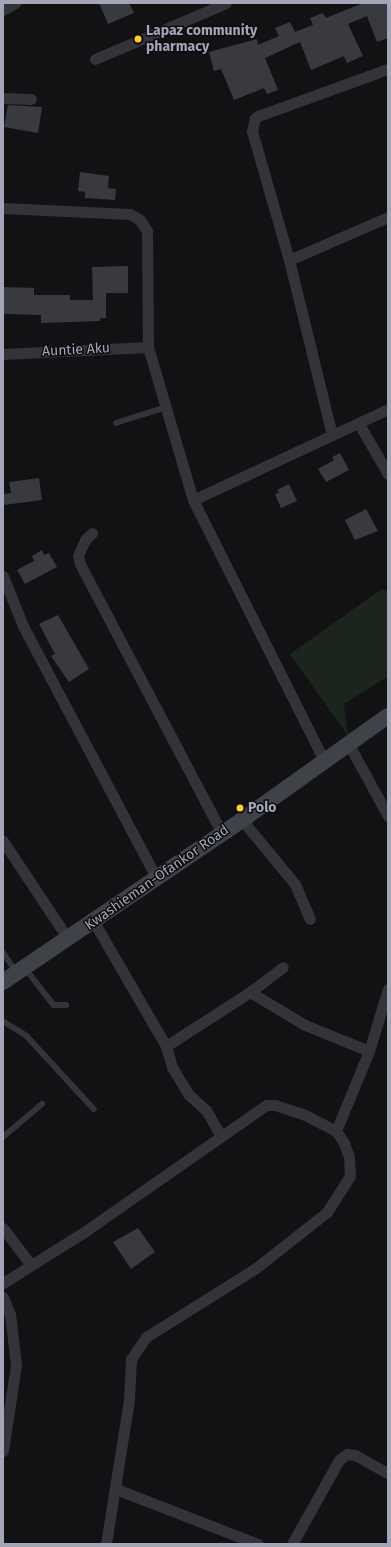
<!DOCTYPE html>
<style>
body{margin:0}
#map{position:relative;width:391px;height:1547px;overflow:hidden;background:#121214;font-family:"Fira Sans",sans-serif}
div>[style]{position:absolute}
[style*='--x']{left:calc(var(--x)*1px);top:calc(var(--y)*1px);width:calc(var(--w)*1px);rotate:calc(var(--a)*1deg)}
.green>*{inset:0;background:#1c241e}
.building>*{inset:0;background:#393a3f}
.lane>*{height:5.5px;margin:-2.75px;padding:0 2.75px;transform-origin:2.75px;border-radius:2.75px;background:#333339}
.street>*{height:11px;margin:-5.5px;padding:0 5.5px;transform-origin:5.5px;border-radius:5.5px;background:#333339}
.secondary>*{height:16px;margin:-8px;padding:0 8px;transform-origin:8px;border-radius:8px;background:#404249}
.dots>*{width:11px;height:11px;translate:-50% -50%;box-sizing:border-box;border:2px solid #0d0d0f;border-radius:50%}
span{translate:-50% -50%;white-space:nowrap;text-align:center;line-height:1.15;-webkit-text-stroke:3px #0d0d0f;paint-order:stroke}
.poi-label{font-size:14px;color:#a2a6b6;font-weight:700}
.left{translate:0 -50%;text-align:left}
.street-label{font-size:14px;color:#a2a6b6}
.frame{position:absolute;inset:0;border:4px solid #a2a6b6;pointer-events:none}
</style>
<div id="map">
<div class="green">
<i style="clip-path:polygon(382px 589px,388px 592px,388px 676px,344px 704px,348px 736px,290px 654px)"></i>
</div>
<div class="building">
<i style="clip-path:polygon(99px 3px,129px 3px,134px 13px,108px 24px)"></i>
<i style="clip-path:polygon(363px 3px,388px 3px,388px 38px,377px 42px,367px 16px,348px 24px,363px 56px,347px 63px,344px 56px,311px 70px,300px 42px,265px 58px,278px 90px,267px 94px,264px 88px,234px 100px,221px 69px,214px 71px,209px 52px,257px 39px,258px 45px,279px 36px,275px 28px,290px 22px,295px 32px,313px 25px,310px 18px,323px 13px,326px 18px)"></i>
<i style="clip-path:polygon(8px 105px,42px 107px,38px 133px,4px 127px)"></i>
<i style="clip-path:polygon(80px 172px,109px 176px,108px 188px,116px 189px,115px 200px,85px 198px,85px 192px,78px 191px)"></i>
<i style="clip-path:polygon(128px 266px,128px 293px,106px 293px,106px 318px,100px 318px,100px 321px,41px 323px,41px 315px,3px 314px,3px 287px,34px 288px,34px 295px,70px 295px,70px 300px,93px 300px,92px 267px)"></i>
<i style="clip-path:polygon(340px 453px,349px 470px,326px 482px,318px 469px,334px 460px,332px 457px)"></i>
<i style="clip-path:polygon(39px 478px,42px 500px,4px 505px,3px 494px,11px 493px,9px 482px)"></i>
<i style="clip-path:polygon(289px 484px,297px 501px,281px 508px,275px 494px,279px 492px,277px 490px)"></i>
<i style="clip-path:polygon(366px 509px,378px 531px,355px 540px,345px 520px)"></i>
<i style="clip-path:polygon(42px 550px,44px 555px,49px 553px,57px 567px,25px 584px,17px 570px,34px 561px,32px 556px)"></i>
<i style="clip-path:polygon(58px 615px,89px 669px,69px 682px,51px 656px,55px 654px,39px 624px)"></i>
<i style="clip-path:polygon(138px 1228px,155px 1252px,131px 1269px,113px 1242px)"></i>
</div>
<div class="lane">
<i style="--x:116;--y:423;--w:52;--a:-17.7"></i>
<i style="--x:3;--y:952;--w:23;--a:56"></i>
<i style="--x:25;--y:968;--w:47;--a:51.9"></i>
<i style="--x:54;--y:1005;--w:12;--a:0"></i>
<i style="--x:3;--y:1021;--w:28;--a:32"></i>
<i style="--x:27;--y:1036;--w:99;--a:47.5"></i>
<i style="--x:3;--y:1137;--w:51;--a:-40.2"></i>
</div>
<div class="street">
<i style="--x:3;--y:10;--w:14;--a:-30"></i>
<i style="--x:95;--y:59;--w:142;--a:-23.1"></i>
<i style="--x:3;--y:98;--w:28;--a:2"></i>
<i style="--x:3;--y:208;--w:127;--a:2.7"></i>
<i style="--x:130;--y:214;--w:12;--a:31"></i>
<i style="--x:140;--y:220;--w:13;--a:58"></i>
<i style="--x:147;--y:231;--w:116;--a:89.5"></i>
<i style="--x:148;--y:347;--w:159;--a:73.6"></i>
<i style="--x:193;--y:500;--w:292;--a:63.3"></i>
<i style="--x:289;--y:260;--w:108;--a:-23.5"></i>
<i style="--x:3;--y:354;--w:145;--a:-2.8"></i>
<i style="--x:359;--y:424;--w:58;--a:59.9"></i>
<i style="--x:332;--y:435;--w:180;--a:-103.8"></i>
<i style="--x:289;--y:260;--w:134;--a:-106"></i>
<i style="--x:252;--y:131;--w:13;--a:-77"></i>
<i style="--x:255;--y:118;--w:4;--a:-34"></i>
<i style="--x:258;--y:116;--w:138;--a:-19.9"></i>
<i style="--x:193;--y:500;--w:215;--a:-25"></i>
<i style="--x:92;--y:533;--w:10;--a:135"></i>
<i style="--x:85;--y:540;--w:17;--a:114"></i>
<i style="--x:78;--y:556;--w:8;--a:76"></i>
<i style="--x:80;--y:564;--w:304;--a:62.2"></i>
<i style="--x:3;--y:576;--w:54;--a:68.2"></i>
<i style="--x:23;--y:626;--w:284;--a:62.1"></i>
<i style="--x:348;--y:743;--w:83;--a:61.3"></i>
<i style="--x:242;--y:820;--w:83;--a:50.4"></i>
<i style="--x:295;--y:884;--w:38;--a:67"></i>
<i style="--x:3;--y:841;--w:118;--a:56.4"></i>
<i style="--x:94;--y:922;--w:143;--a:59.9"></i>
<i style="--x:166;--y:1046;--w:22;--a:74"></i>
<i style="--x:172;--y:1067;--w:31;--a:59"></i>
<i style="--x:188;--y:1094;--w:24;--a:42"></i>
<i style="--x:206;--y:1110;--w:30;--a:60"></i>
<i style="--x:250;--y:992;--w:64;--a:31"></i>
<i style="--x:305;--y:1025;--w:69;--a:22.1"></i>
<i style="--x:166;--y:1046;--w:100;--a:-32.7"></i>
<i style="--x:250;--y:992;--w:41;--a:-37.1"></i>
<i style="--x:336;--y:1131;--w:87;--a:-67.6"></i>
<i style="--x:369;--y:1051;--w:65;--a:-73"></i>
<i style="--x:3;--y:1228;--w:46;--a:52.9"></i>
<i style="--x:3;--y:1283;--w:99;--a:-32.2"></i>
<i style="--x:87;--y:1230;--w:218;--a:-34.9"></i>
<i style="--x:266;--y:1105;--w:9;--a:0"></i>
<i style="--x:275;--y:1105;--w:29;--a:18"></i>
<i style="--x:303;--y:1114;--w:37;--a:27"></i>
<i style="--x:336;--y:1131;--w:14;--a:56"></i>
<i style="--x:344;--y:1143;--w:15;--a:70"></i>
<i style="--x:349;--y:1157;--w:19;--a:87"></i>
<i style="--x:350;--y:1176;--w:43;--a:122.6"></i>
<i style="--x:327;--y:1212;--w:90;--a:141.7"></i>
<i style="--x:256;--y:1268;--w:130;--a:147.9"></i>
<i style="--x:146;--y:1337;--w:27;--a:124"></i>
<i style="--x:131;--y:1359;--w:41;--a:92.8"></i>
<i style="--x:129;--y:1400;--w:146;--a:99.1"></i>
<i style="--x:3;--y:1297;--w:18;--a:68"></i>
<i style="--x:10;--y:1314;--w:51;--a:83.3"></i>
<i style="--x:16;--y:1365;--w:87;--a:98.6"></i>
<i style="--x:116;--y:1489;--w:152;--a:21.2"></i>
<i style="--x:292;--y:1544;--w:96;--a:-60.8"></i>
<i style="--x:339;--y:1460;--w:10;--a:-37"></i>
<i style="--x:347;--y:1454;--w:8;--a:7"></i>
<i style="--x:355;--y:1455;--w:38;--a:29"></i>
</div>
<div class="secondary">
<i style="--x:3;--y:982;--w:289;--a:-34.1"></i>
<i style="--x:242;--y:820;--w:179;--a:-35.5"></i>
</div>
<div class="dots">
<i style="left:138px;top:39px;background:#ffd11f"></i>
<i style="left:240px;top:808px;background:#ffd11f"></i>
</div>
<div class="poi-label">
<span class="left" style="left:146px;top:39px">Lapaz community<br>pharmacy</span>
<span class="left" style="left:248px;top:808px">Polo</span>
</div>
<div class="street-label">
<span style="left:76px;top:350px;rotate:-3deg">Auntie Aku</span>
<span style="left:157px;top:878px;rotate:-35deg">Kwashieman-Ofankor Road</span>
</div>
<div class="frame"></div>
</div>
